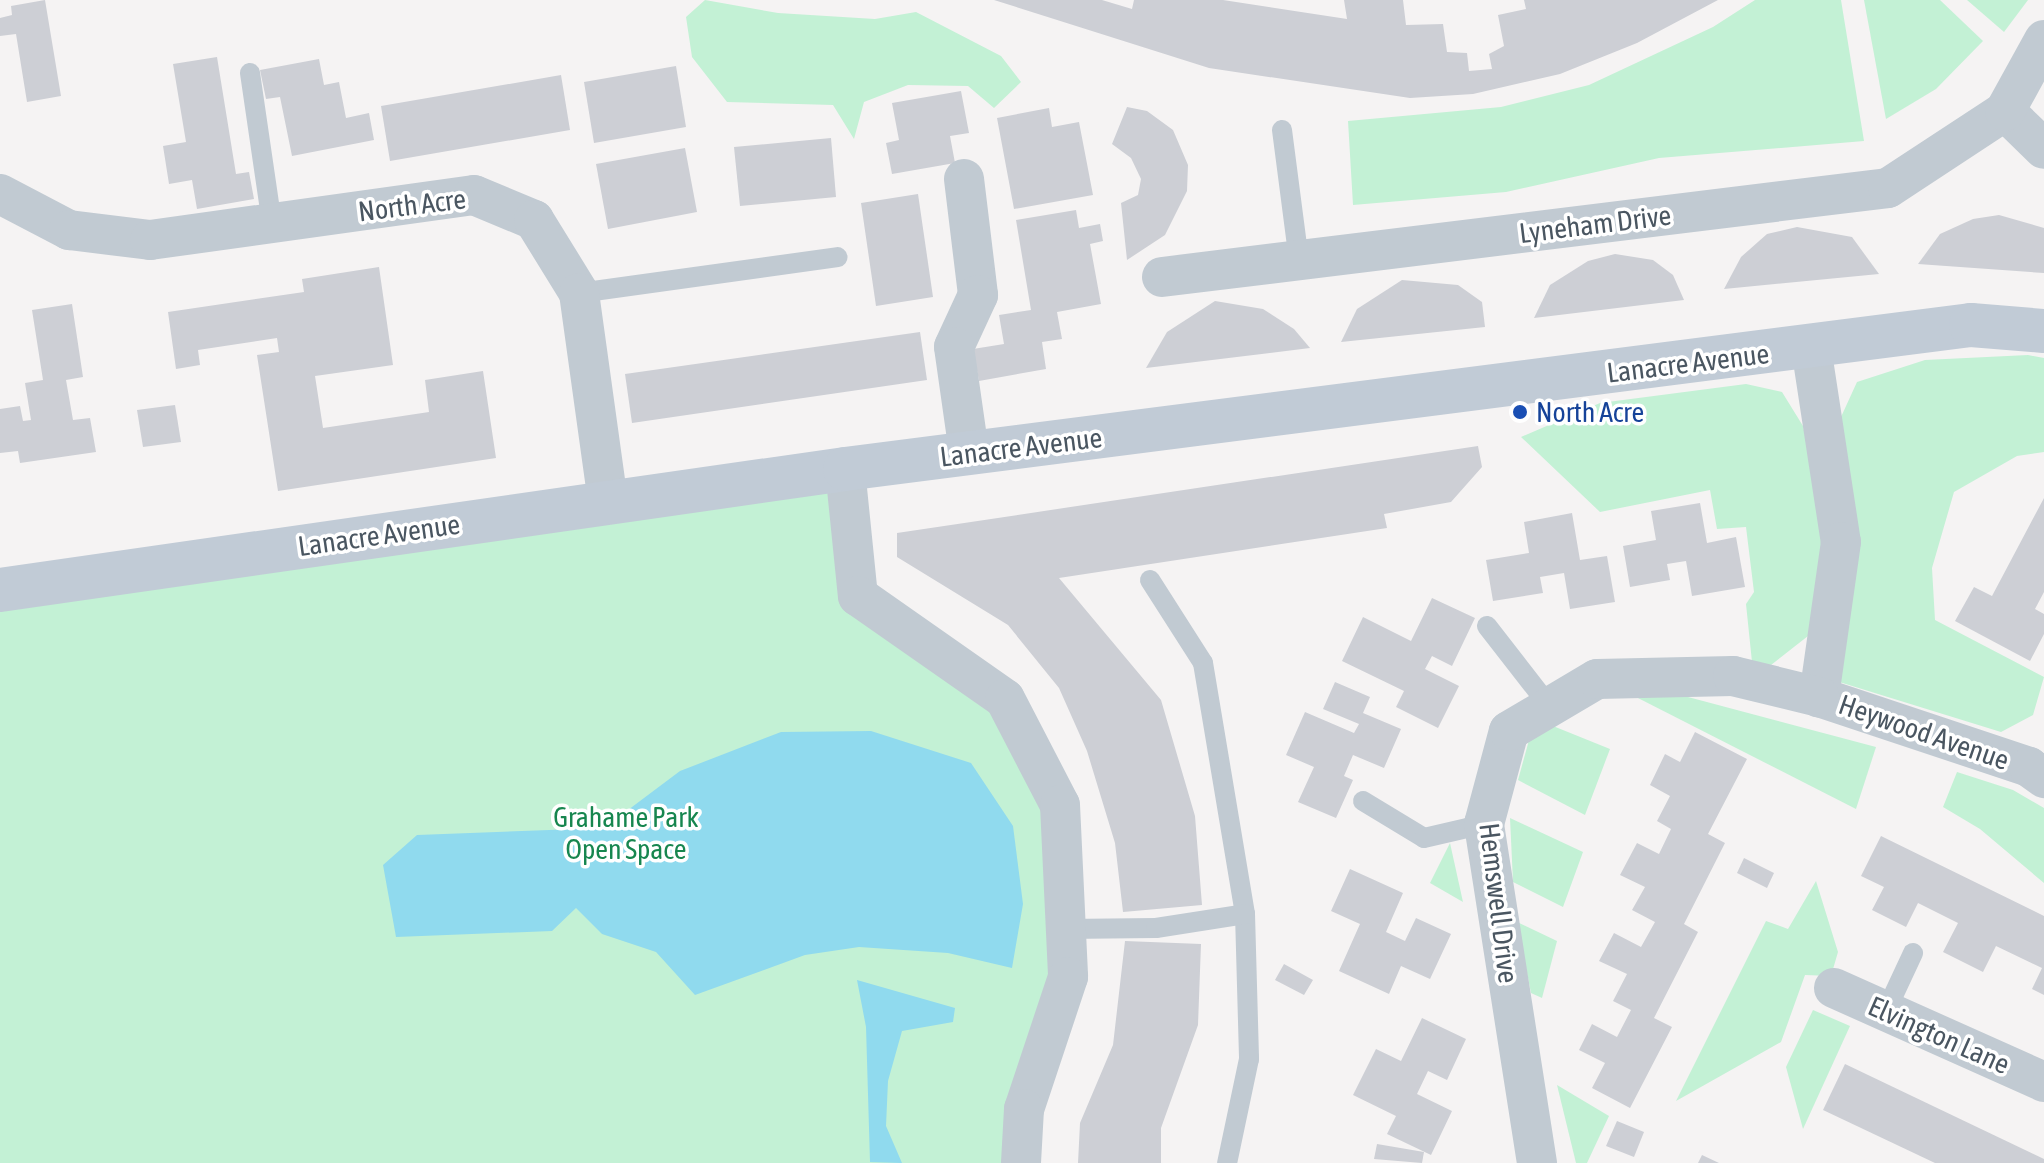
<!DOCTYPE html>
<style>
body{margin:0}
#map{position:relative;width:2044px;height:1163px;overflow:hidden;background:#f5f3f3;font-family:"Asap Condensed",sans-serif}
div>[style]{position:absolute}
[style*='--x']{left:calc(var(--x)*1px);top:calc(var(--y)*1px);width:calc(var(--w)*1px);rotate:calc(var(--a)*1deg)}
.green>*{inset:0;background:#c3f1d5}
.water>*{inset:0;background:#90daee}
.building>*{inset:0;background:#cdcfd5}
.lane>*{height:20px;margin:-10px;padding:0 10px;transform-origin:10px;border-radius:10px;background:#c1cad2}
.street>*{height:40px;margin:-20px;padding:0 20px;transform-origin:20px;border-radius:20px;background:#c1cad2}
.secondary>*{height:44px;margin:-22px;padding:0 22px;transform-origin:22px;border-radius:22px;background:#c1cbd6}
.dots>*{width:22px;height:22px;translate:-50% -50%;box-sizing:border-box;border:4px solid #fff;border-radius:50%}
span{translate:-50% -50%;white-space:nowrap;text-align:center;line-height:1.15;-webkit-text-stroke:7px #fff;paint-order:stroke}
.street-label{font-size:28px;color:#4a5661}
.transit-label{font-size:28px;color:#164399}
.left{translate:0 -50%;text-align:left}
.park-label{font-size:28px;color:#17864f}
</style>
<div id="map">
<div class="green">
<i style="clip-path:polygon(705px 0,778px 13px,875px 19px,916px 12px,1001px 56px,1021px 82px,994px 108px,968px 86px,908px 85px,864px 102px,854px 139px,833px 105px,727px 102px,692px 57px,686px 17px)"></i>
<i style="clip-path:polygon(1755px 0,1841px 0,1864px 141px,1659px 158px,1506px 192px,1353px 205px,1348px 121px,1501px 107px,1589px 85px,1713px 27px)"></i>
<i style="clip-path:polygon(1864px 0,1940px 0,1983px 41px,1936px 89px,1886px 119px)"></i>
<i style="clip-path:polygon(1967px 0,2028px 0,2004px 32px)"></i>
<i style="clip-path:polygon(2028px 355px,2044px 358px,2044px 452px,2017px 456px,1954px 492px,1932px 568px,1935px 620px,2044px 677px,2033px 715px,2001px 732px,1836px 681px,1841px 417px,1857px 382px,1925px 360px)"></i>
<i style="clip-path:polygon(1746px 384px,1782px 392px,1803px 426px,1828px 536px,1808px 636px,1771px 665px,1752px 662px,1746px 604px,1754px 592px,1746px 527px,1717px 529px,1710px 490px,1600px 512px,1521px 437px,1600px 403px)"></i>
<i style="clip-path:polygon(842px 471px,857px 595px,998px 695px,1063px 805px,1066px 975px,1021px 1163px,0 1163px,0 590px)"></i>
<i style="clip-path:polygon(1673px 693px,1876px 747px,1856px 809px,1634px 696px)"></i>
<i style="clip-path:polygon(1553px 726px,1610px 749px,1585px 815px,1518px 780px,1529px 740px)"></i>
<i style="clip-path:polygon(1957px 772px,2013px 790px,2044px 808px,2044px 883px,1980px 829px,1943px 807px)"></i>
<i style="clip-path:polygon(1510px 818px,1583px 852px,1563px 907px,1513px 882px)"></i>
<i style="clip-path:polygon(1450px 843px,1463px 902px,1430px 883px)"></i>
<i style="clip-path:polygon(1816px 881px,1838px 952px,1831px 976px,1805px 975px,1781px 1042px,1676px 1101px,1766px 921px,1788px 929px)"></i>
<i style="clip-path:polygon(1517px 922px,1557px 941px,1542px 998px,1531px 993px)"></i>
<i style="clip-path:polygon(1813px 1010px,1850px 1026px,1803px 1129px,1786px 1067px)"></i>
<i style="clip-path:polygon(1557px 1085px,1609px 1116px,1587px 1163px,1576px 1163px)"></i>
</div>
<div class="water">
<i style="clip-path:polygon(871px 731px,971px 763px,1013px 826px,1023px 904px,1012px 968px,948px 953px,859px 947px,805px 955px,695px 995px,656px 952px,602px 934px,576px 908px,552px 931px,396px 937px,383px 865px,417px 835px,604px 828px,680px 771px,781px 732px)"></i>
<i style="clip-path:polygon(857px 980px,955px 1008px,953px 1022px,902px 1031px,888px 1081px,886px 1126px,902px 1163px,870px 1162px,866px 1027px)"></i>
</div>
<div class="building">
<i style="clip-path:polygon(45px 0,61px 96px,27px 102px,16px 34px,0 36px,0 18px,12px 15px,11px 6px)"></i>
<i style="clip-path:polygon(994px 0,1102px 0,1132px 9px,1134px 0,1223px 0,1347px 19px,1344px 0,1403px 0,1406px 25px,1443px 24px,1447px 52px,1467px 53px,1469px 71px,1492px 69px,1489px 54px,1504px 46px,1498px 15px,1526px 9px,1524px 0,1718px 0,1637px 43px,1560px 74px,1473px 94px,1410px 98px,1209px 68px)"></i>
<i style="clip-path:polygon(217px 57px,236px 174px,249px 172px,254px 199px,197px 209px,192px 180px,169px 184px,163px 146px,186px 142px,173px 64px)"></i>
<i style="clip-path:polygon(319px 59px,324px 85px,339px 82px,346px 118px,369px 113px,374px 140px,292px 156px,280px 97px,266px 99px,260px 70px)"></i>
<i style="clip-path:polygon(676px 66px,686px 127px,594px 143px,584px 82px)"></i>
<i style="clip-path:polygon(561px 75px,570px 130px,390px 161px,381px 106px)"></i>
<i style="clip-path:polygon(961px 91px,969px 133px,950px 136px,955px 163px,892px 174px,886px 143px,899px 140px,892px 103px)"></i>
<i style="clip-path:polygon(1127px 107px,1147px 111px,1173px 130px,1188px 165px,1187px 191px,1165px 235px,1127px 260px,1121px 203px,1138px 195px,1141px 179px,1131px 158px,1112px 144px)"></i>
<i style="clip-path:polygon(1049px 108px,1052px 127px,1079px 122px,1093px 195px,1014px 209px,997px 118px)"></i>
<i style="clip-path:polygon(831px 138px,836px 197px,740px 206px,734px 147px)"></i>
<i style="clip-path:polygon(685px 148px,697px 212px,608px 229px,596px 164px)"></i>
<i style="clip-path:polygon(918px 194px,933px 297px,876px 306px,861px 203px)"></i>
<i style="clip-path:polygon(1076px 210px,1079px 228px,1100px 224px,1103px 241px,1090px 244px,1101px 304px,1057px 312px,1062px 339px,1042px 342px,1046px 369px,979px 381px,973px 349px,1004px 344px,999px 315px,1031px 310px,1016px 220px)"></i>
<i style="clip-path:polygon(1999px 215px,2044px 228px,2044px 273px,1918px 264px,1940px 234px,1973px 219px)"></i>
<i style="clip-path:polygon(1797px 227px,1852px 237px,1879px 274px,1724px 289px,1741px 257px,1767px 234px)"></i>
<i style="clip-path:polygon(1615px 254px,1653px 260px,1673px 275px,1684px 300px,1534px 318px,1550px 285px,1588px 261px)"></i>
<i style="clip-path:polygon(379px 267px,393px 365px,315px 376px,323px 428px,429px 412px,425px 380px,483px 371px,496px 458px,278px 491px,257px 355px,279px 352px,277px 338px,198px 350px,200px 365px,176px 369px,168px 312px,304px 292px,302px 279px)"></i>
<i style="clip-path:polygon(1402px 280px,1458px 285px,1482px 302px,1485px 327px,1341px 342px,1357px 309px)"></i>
<i style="clip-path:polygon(1215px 301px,1263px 309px,1294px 329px,1310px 348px,1146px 368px,1167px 332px)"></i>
<i style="clip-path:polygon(72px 304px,83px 377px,66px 380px,73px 420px,90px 418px,96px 452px,20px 463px,18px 451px,0 453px,0 409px,20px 406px,23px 421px,31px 420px,25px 383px,43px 380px,32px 310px)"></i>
<i style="clip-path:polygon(920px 332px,927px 380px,632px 423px,625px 374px)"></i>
<i style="clip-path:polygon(175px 405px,181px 442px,143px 447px,137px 410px)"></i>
<i style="clip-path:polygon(1478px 446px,1482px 467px,1451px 502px,1384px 514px,1387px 528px,1059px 578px,1161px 700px,1195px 816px,1202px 905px,1123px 912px,1115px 843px,1087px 751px,1059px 688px,1008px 625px,897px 557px,897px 533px)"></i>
<i style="clip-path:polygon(2044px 498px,2044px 592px,2035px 609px,2044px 614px,2044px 634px,2030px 661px,1955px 621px,1974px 587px,1992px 596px)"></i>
<i style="clip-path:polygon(1700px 503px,1707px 543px,1736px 537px,1745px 587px,1692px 596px,1686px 561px,1667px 564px,1670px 580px,1630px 587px,1623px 546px,1656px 540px,1651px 511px)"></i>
<i style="clip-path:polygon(1572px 513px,1580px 560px,1607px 556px,1615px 602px,1570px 609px,1564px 573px,1540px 577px,1543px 593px,1493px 601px,1486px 560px,1529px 553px,1524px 522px)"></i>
<i style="clip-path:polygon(1432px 598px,1475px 618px,1452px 666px,1432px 656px,1425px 669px,1459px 686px,1438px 728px,1396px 707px,1404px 691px,1342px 661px,1363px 617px,1411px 641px)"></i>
<i style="clip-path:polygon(1335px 682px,1370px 697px,1363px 713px,1401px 729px,1384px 768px,1353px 755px,1344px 776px,1353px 780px,1336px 818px,1298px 802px,1314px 767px,1286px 755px,1305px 712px,1354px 733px,1359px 724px,1323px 709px)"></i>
<i style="clip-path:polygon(1695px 732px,1747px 759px,1708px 834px,1725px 843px,1684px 924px,1698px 932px,1654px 1018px,1672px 1027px,1630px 1108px,1592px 1088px,1605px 1063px,1579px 1050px,1592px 1024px,1617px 1037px,1631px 1010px,1613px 1001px,1627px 974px,1599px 961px,1614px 933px,1641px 947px,1655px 922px,1632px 910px,1645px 887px,1620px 875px,1637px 843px,1659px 854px,1671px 829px,1657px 821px,1670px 796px,1650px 785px,1665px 754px,1680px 762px)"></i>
<i style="clip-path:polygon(1881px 836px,2044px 916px,2044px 995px,2032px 989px,2042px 968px,1996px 946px,1983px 972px,1943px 952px,1958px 923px,1918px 903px,1906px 927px,1872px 910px,1884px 887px,1861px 876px)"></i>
<i style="clip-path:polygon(1744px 858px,1774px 873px,1767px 888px,1737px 873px)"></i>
<i style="clip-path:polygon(1350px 869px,1403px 893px,1386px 932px,1405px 941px,1416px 918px,1451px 934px,1430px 979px,1401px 966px,1389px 994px,1339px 971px,1360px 924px,1331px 911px)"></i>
<i style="clip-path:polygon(1125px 941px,1201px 944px,1198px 1025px,1161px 1128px,1161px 1163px,1078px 1163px,1080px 1123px,1113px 1045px)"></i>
<i style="clip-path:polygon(1284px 964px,1313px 980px,1304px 995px,1275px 980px)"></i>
<i style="clip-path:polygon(1422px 1018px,1466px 1039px,1447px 1080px,1428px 1071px,1417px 1094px,1452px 1111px,1431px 1155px,1387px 1134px,1396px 1116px,1353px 1095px,1376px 1049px,1401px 1061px)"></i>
<i style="clip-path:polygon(1845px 1064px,2044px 1159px,2044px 1163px,1935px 1163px,1823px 1110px)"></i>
<i style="clip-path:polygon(1617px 1121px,1644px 1132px,1634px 1157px,1606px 1146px)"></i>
<i style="clip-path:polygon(1377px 1144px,1424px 1152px,1422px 1163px,1374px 1159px)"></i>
<i style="clip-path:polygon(1702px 1155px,1719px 1163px,1698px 1163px)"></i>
</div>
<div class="lane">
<i style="--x:250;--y:73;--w:152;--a:81.7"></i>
<i style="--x:1282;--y:130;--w:132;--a:82.6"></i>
<i style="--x:579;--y:293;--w:261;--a:-7.9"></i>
<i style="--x:1150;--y:580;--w:98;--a:57.4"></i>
<i style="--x:1203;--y:663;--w:254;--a:80.5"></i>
<i style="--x:1245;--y:914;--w:145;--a:88.4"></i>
<i style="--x:1249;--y:1059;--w:106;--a:101.9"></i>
<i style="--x:1487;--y:626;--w:103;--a:52.1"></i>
<i style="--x:1363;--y:801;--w:71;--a:31.2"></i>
<i style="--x:1424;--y:838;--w:62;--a:-13.1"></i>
<i style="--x:1065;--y:929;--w:91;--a:-0.6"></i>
<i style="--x:1156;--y:928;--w:90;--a:-8.9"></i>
<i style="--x:1886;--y:1011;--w:64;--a:-65"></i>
</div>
<div class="street">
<i style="--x:2005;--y:111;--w:54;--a:44.3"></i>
<i style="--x:964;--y:179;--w:117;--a:83.1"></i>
<i style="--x:978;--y:295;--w:57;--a:114.8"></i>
<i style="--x:954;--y:347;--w:107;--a:81.9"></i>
<i style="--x:0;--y:194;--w:78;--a:27.6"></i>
<i style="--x:69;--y:230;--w:82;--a:7"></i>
<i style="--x:150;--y:240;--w:327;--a:-7.9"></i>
<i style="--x:474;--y:195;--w:65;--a:22.6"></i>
<i style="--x:534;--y:220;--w:86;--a:58.3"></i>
<i style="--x:579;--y:293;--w:212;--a:82.1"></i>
<i style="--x:1162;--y:277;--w:731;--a:-6.99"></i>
<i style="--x:1888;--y:188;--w:140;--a:-33.3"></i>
<i style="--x:2005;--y:111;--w:81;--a:-61.2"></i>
<i style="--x:1811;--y:347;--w:197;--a:81.3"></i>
<i style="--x:1841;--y:542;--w:157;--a:98.1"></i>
<i style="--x:1819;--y:697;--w:221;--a:18.4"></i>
<i style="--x:2029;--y:767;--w:19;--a:36"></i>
<i style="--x:845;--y:469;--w:128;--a:84.2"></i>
<i style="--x:858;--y:596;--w:179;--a:35"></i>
<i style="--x:1005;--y:699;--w:119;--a:62.6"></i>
<i style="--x:1060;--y:805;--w:172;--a:87.3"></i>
<i style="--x:1068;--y:977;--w:139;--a:108.4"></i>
<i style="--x:1024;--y:1109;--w:54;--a:93.2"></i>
<i style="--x:1834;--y:988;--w:230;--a:24.1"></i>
<i style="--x:1537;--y:1163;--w:343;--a:-98.9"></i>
<i style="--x:1484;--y:824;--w:96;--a:-75"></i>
<i style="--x:1509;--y:731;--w:102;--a:-30.6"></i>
<i style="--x:1597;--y:679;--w:136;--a:-1.3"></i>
<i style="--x:1733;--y:676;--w:89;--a:13.7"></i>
</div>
<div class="secondary">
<i style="--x:0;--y:590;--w:854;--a:-8.15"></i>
<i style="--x:845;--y:469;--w:1135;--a:-7.29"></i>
<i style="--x:1971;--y:325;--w:73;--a:4.7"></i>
</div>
<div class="dots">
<i style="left:1520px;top:412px;background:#1a4fb4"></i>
</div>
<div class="street-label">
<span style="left:412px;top:205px;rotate:-7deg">North Acre</span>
<span style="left:1595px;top:224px;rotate:-7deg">Lyneham Drive</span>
<span style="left:1688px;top:363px;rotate:-7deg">Lanacre Avenue</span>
<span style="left:1021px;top:447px;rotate:-7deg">Lanacre Avenue</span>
<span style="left:379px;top:535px;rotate:-8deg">Lanacre Avenue</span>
<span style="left:1924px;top:732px;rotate:19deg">Heywood Avenue</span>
<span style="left:1499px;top:903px;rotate:83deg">Hemswell Drive</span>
<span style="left:1939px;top:1035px;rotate:24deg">Elvington Lane</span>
</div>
<div class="transit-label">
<span class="left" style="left:1536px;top:412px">North Acre</span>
</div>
<div class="park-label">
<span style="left:626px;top:833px">Grahame Park<br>Open Space</span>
</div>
</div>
